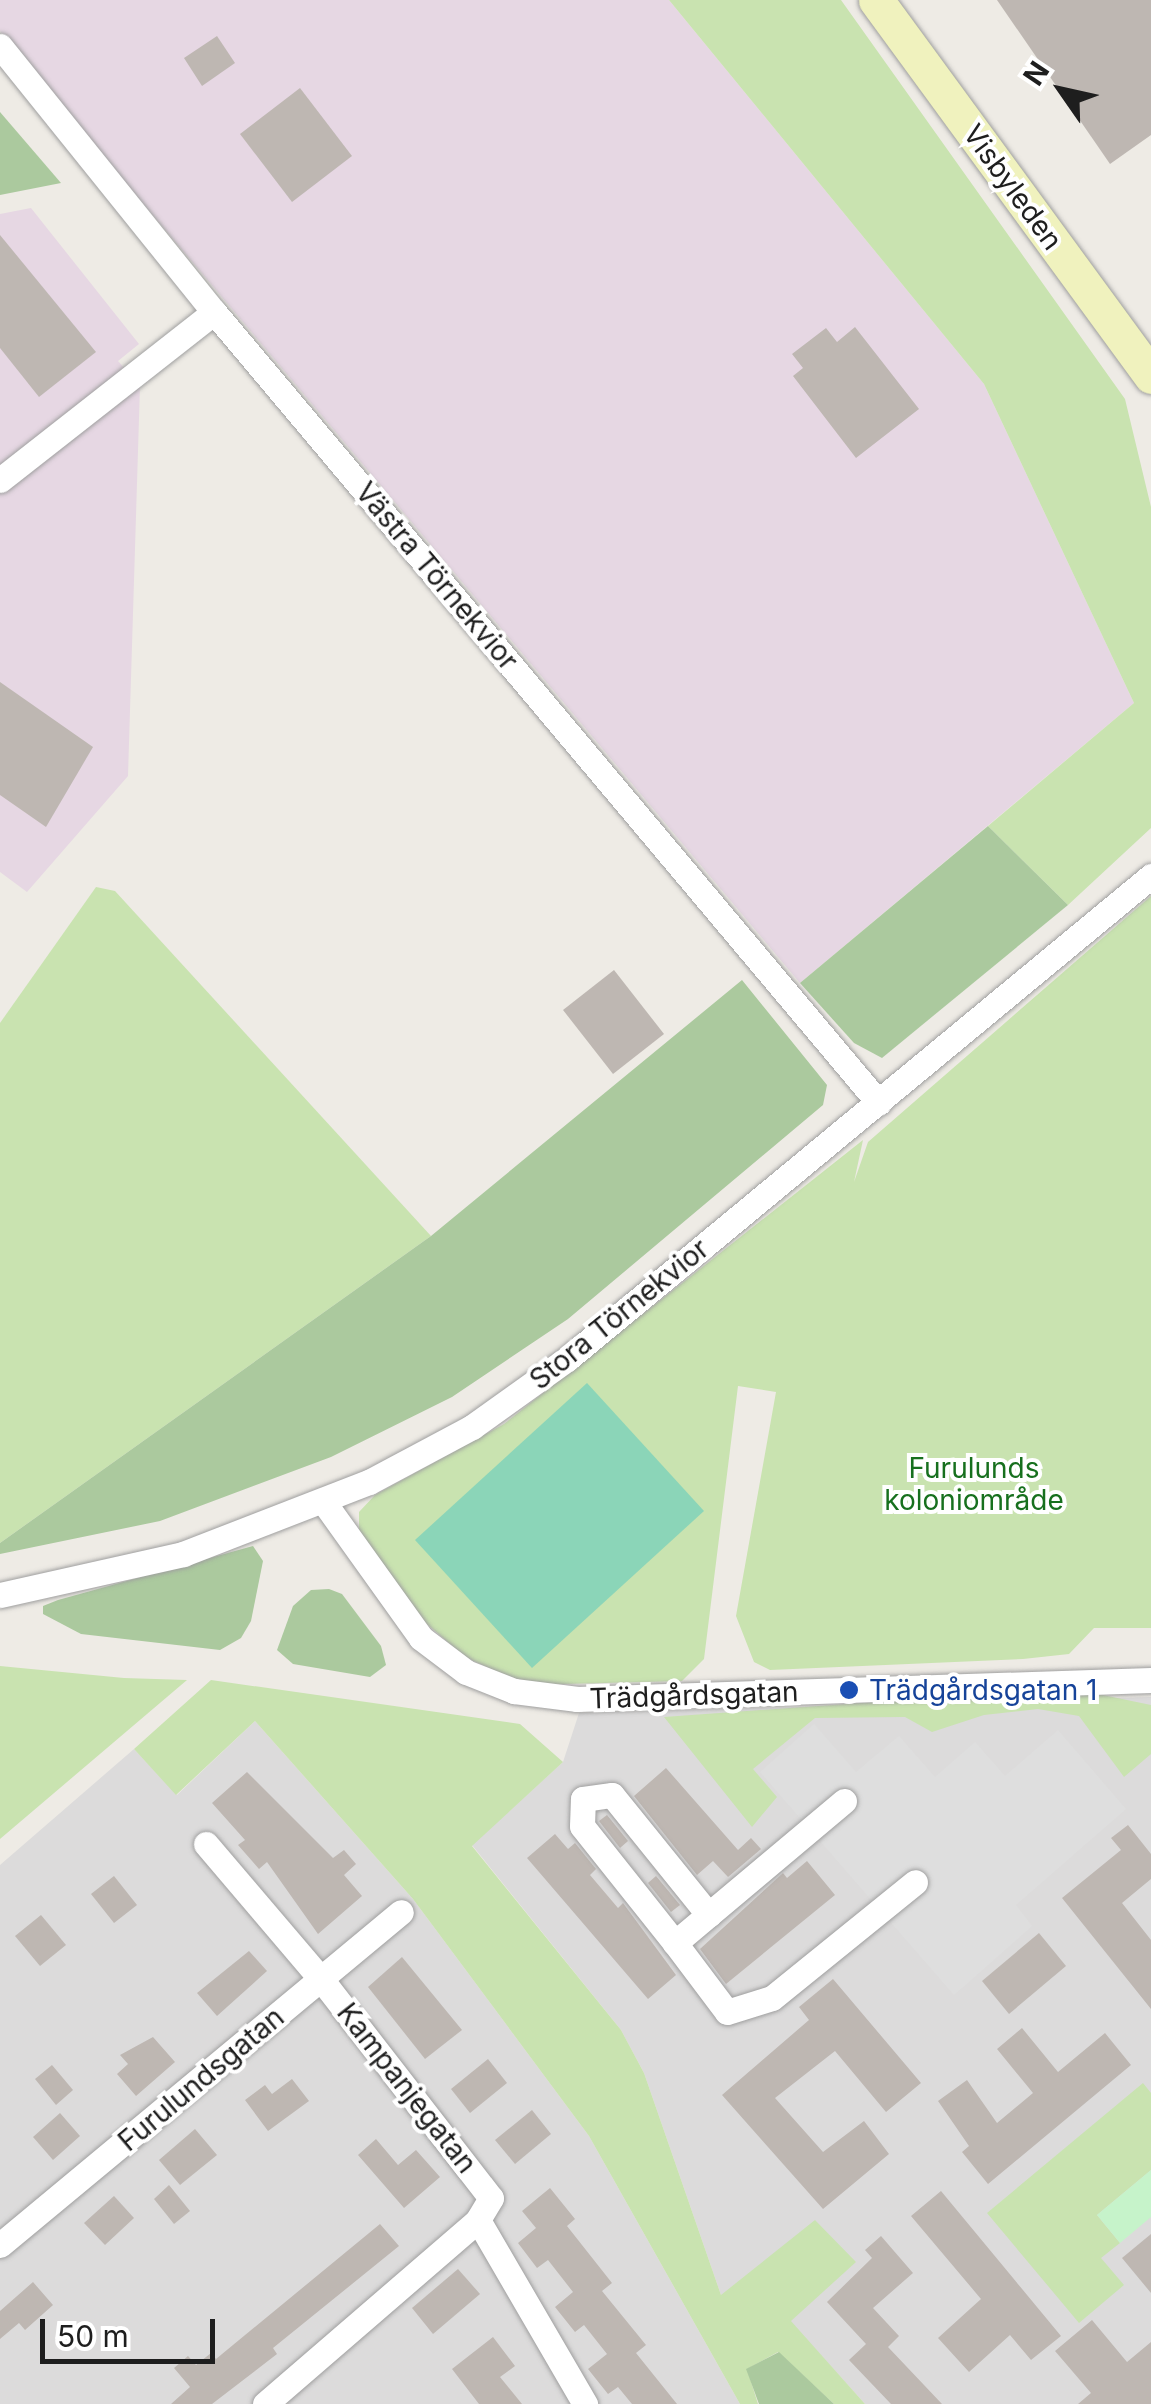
<!DOCTYPE html>
<meta charset="utf-8">
<style>
body{margin:0}
#map{position:relative;width:1151px;height:2404px;overflow:hidden;background:#eeebe5;font-family:Inter,sans-serif}
div>[style]{position:absolute}
[style*='--x']{left:calc(var(--x)*1px);top:calc(var(--y)*1px);width:calc(var(--w)*1px);rotate:calc(var(--a)*1deg)}
.residential>*{inset:0;background:#dcdbdb}
.industrial>*{inset:0;background:#e6d7e3}
.grass>*{inset:0;background:#c9e3b0}
.forest>*{inset:0;background:#abc99e}
.park>*{inset:0;background:#c6f3ca}
.pitch>*{inset:0;background:#8bd5b8}
.parking>*{inset:0;background:#dedede}
.building>*{inset:0;background:#beb7b2}
.roads{filter:drop-shadow(0 0 2px #9f9f9f) drop-shadow(0 0 2px #9f9f9f)}
.minor>*{height:25px;margin:-12.5px;padding:0 12.5px;transform-origin:12.5px;border-radius:12.5px;background:#fff}
.secondary>*{height:35px;margin:-17.5px;padding:0 17.5px;transform-origin:17.5px;border-radius:17.5px;background:#f0f2be}
.dots>*{width:28px;height:28px;translate:-50% -50%;box-sizing:border-box;border:5px solid #fff;border-radius:50%}
span{translate:-50% -50%;white-space:nowrap;text-align:center;line-height:1.15;-webkit-text-stroke:8px #fff;paint-order:stroke}
.street-label{font-size:28px;color:#1e1e1e}
.park-label{font-size:28px;color:#17701e}
.transit-label{font-size:28px;color:#164399}
.left{translate:0 -50%;text-align:left}
.north{position:absolute;left:1011px;top:40px;width:100px;height:100px;-webkit-text-stroke:8px #fff;paint-order:stroke;rotate:304deg;font-size:28px;font-weight:700;line-height:40px;text-align:center;color:#1e1e1e}
.north::after{content:'';display:block;margin:auto;width:35px;height:45px;background:#1e1e1e;clip-path:polygon(50% 0,100% 100%,50% 72%,0 100%)}
.scale{position:absolute;left:40px;top:2319px;width:175px;height:45px;box-sizing:border-box;border:5px solid #1e1e1e;border-top:0;padding-left:12px;font-size:30px;line-height:35px;white-space:nowrap;color:#1e1e1e;-webkit-text-stroke:8px #fff;paint-order:stroke}
</style>
<div id="map">
<div class="residential">
<i style="clip-path:polygon(1151px 1697px,1151px 2404px,865px 2404px,790px 2321px,721px 2295px,644px 2073px,621px 2030px,472px 1845px,563px 1762px,579px 1713px)"></i>
<i style="clip-path:polygon(255px 1721px,413px 1899px,589px 2136px,740px 2404px,0 2404px,0 1865px,134px 1749px,177px 1795px)"></i>
</div>
<div class="industrial">
<i style="clip-path:polygon(0 0,669px 0,984px 384px,1134px 703px,800px 983px,22px 60px,0 31px)"></i>
<i style="clip-path:polygon(31px 208px,139px 344px,118px 361px,140px 386px,128px 776px,27px 892px,0 872px,0 214px)"></i>
</div>
<div class="grass">
<i style="clip-path:polygon(669px 0,841px 0,1125px 399px,1151px 507px,1151px 828px,1068px 905px,988px 826px,1134px 703px,984px 384px)"></i>
<i style="clip-path:polygon(96px 887px,115px 891px,431px 1236px,0 1543px,0 1023px)"></i>
<i style="clip-path:polygon(1151px 896px,1151px 1628px,1094px 1628px,1069px 1654px,1023px 1659px,770px 1670px,754px 1662px,736px 1616px,776px 1392px,738px 1386px,704px 1659px,682px 1681px,526px 1685px,465px 1657px,412px 1611px,359px 1532px,359px 1512px,375px 1495px,504px 1424px,863px 1140px,854px 1182px,868px 1142px)"></i>
<i style="clip-path:polygon(0 1666px,124px 1678px,187px 1680px,0 1839px)"></i>
<i style="clip-path:polygon(211px 1680px,520px 1724px,563px 1762px,472px 1846px,621px 2030px,644px 2073px,721px 2295px,815px 2220px,856px 2262px,791px 2321px,865px 2404px,834px 2404px,778px 2352px,747px 2369px,758px 2404px,740px 2404px,589px 2136px,413px 1899px,255px 1721px,176px 1795px,134px 1749px)"></i>
<i style="clip-path:polygon(1069px 1688px,1151px 1705px,1151px 1754px,1124px 1777px,1079px 1716px,1038px 1709px,984px 1715px,932px 1732px,905px 1717px,815px 1718px,753px 1769px,777px 1797px,752px 1827px,664px 1717px)"></i>
<i style="clip-path:polygon(1143px 2083px,1151px 2093px,1151px 2170px,1097px 2215px,1120px 2243px,1101px 2258px,1124px 2285px,1079px 2323px,987px 2213px)"></i>
</div>
<div class="forest">
<i style="clip-path:polygon(0 112px,61px 183px,0 195px)"></i>
<i style="clip-path:polygon(988px 826px,1068px 905px,882px 1058px,854px 1043px,800px 983px)"></i>
<i style="clip-path:polygon(742px 980px,827px 1085px,823px 1105px,568px 1319px,452px 1397px,331px 1457px,160px 1521px,0 1554px,0 1543px,431px 1236px)"></i>
<i style="clip-path:polygon(253px 1546px,263px 1561px,251px 1621px,241px 1638px,220px 1650px,81px 1634px,43px 1614px,43px 1606px,58px 1600px)"></i>
<i style="clip-path:polygon(329px 1589px,342px 1594px,381px 1646px,386px 1665px,370px 1677px,293px 1664px,277px 1650px,293px 1606px,311px 1590px)"></i>
<i style="clip-path:polygon(779px 2352px,834px 2404px,759px 2404px,746px 2369px)"></i>
</div>
<div class="park">
<i style="clip-path:polygon(1151px 2170px,1151px 2217px,1120px 2243px,1097px 2215px)"></i>
</div>
<div class="pitch">
<i style="clip-path:polygon(587px 1383px,704px 1511px,532px 1668px,415px 1540px)"></i>
</div>
<div class="parking">
<i style="clip-path:polygon(814px 1724px,856px 1772px,899px 1736px,935px 1777px,975px 1742px,1005px 1776px,1058px 1730px,1126px 1809px,1016px 1905px,1032px 1926px,954px 1995px,760px 1772px)"></i>
</div>
<div class="building">
<i style="clip-path:polygon(997px 0,1151px 0,1151px 135px,1110px 164px)"></i>
<i style="clip-path:polygon(217px 36px,235px 63px,202px 86px,184px 58px)"></i>
<i style="clip-path:polygon(300px 88px,352px 156px,292px 202px,240px 134px)"></i>
<i style="clip-path:polygon(0 235px,96px 352px,39px 397px,0 348px)"></i>
<i style="clip-path:polygon(855px 327px,919px 409px,856px 458px,793px 376px,803px 368px,792px 354px,826px 328px,837px 342px)"></i>
<i style="clip-path:polygon(0 682px,93px 747px,46px 827px,0 795px)"></i>
<i style="clip-path:polygon(614px 970px,664px 1034px,613px 1074px,563px 1010px)"></i>
<i style="clip-path:polygon(666px 1768px,738px 1850px,751px 1838px,761px 1849px,728px 1877px,713px 1861px,697px 1875px,634px 1796px)"></i>
<i style="clip-path:polygon(247px 1772px,333px 1858px,344px 1850px,356px 1864px,344px 1875px,362px 1896px,318px 1934px,267px 1862px,259px 1869px,238px 1845px,245px 1840px,212px 1803px)"></i>
<i style="clip-path:polygon(607px 1815px,628px 1841px,620px 1848px,599px 1821px)"></i>
<i style="clip-path:polygon(1128px 1825px,1151px 1854px,1151px 1879px,1122px 1903px,1151px 1940px,1151px 2009px,1062px 1898px,1121px 1850px,1111px 1838px)"></i>
<i style="clip-path:polygon(555px 1834px,568px 1849px,575px 1843px,596px 1869px,590px 1875px,618px 1908px,623px 1903px,676px 1975px,648px 1999px,527px 1858px)"></i>
<i style="clip-path:polygon(807px 1861px,835px 1895px,726px 1984px,700px 1949px,783px 1873px,787px 1878px)"></i>
<i style="clip-path:polygon(114px 1876px,137px 1905px,114px 1923px,91px 1894px)"></i>
<i style="clip-path:polygon(656px 1876px,680px 1905px,671px 1912px,648px 1883px)"></i>
<i style="clip-path:polygon(41px 1915px,66px 1945px,40px 1966px,15px 1936px)"></i>
<i style="clip-path:polygon(1039px 1933px,1066px 1966px,1009px 2014px,982px 1981px)"></i>
<i style="clip-path:polygon(249px 1951px,267px 1971px,217px 2016px,197px 1993px)"></i>
<i style="clip-path:polygon(402px 1957px,462px 2030px,425px 2059px,368px 1987px)"></i>
<i style="clip-path:polygon(833px 1979px,921px 2083px,886px 2112px,835px 2051px,775px 2098px,823px 2152px,864px 2121px,889px 2154px,823px 2209px,722px 2095px,809px 2020px,799px 2007px)"></i>
<i style="clip-path:polygon(1022px 2028px,1058px 2072px,1105px 2033px,1131px 2065px,988px 2184px,962px 2152px,969px 2146px,938px 2101px,967px 2080px,997px 2123px,1033px 2093px,997px 2049px)"></i>
<i style="clip-path:polygon(153px 2037px,175px 2062px,136px 2096px,117px 2074px,128px 2064px,120px 2055px)"></i>
<i style="clip-path:polygon(488px 2059px,507px 2083px,470px 2113px,451px 2089px)"></i>
<i style="clip-path:polygon(52px 2065px,73px 2090px,56px 2105px,35px 2079px)"></i>
<i style="clip-path:polygon(292px 2079px,309px 2101px,268px 2131px,245px 2100px,265px 2085px,272px 2094px)"></i>
<i style="clip-path:polygon(532px 2110px,551px 2134px,515px 2164px,495px 2140px)"></i>
<i style="clip-path:polygon(60px 2113px,80px 2136px,53px 2160px,33px 2137px)"></i>
<i style="clip-path:polygon(195px 2129px,217px 2155px,180px 2185px,159px 2160px)"></i>
<i style="clip-path:polygon(376px 2139px,398px 2165px,416px 2150px,440px 2177px,404px 2208px,358px 2155px)"></i>
<i style="clip-path:polygon(169px 2185px,190px 2211px,174px 2224px,154px 2199px)"></i>
<i style="clip-path:polygon(550px 2188px,575px 2219px,567px 2226px,612px 2283px,602px 2291px,646px 2345px,636px 2353px,677px 2404px,632px 2404px,618px 2387px,608px 2394px,588px 2369px,607px 2354px,584px 2325px,575px 2332px,555px 2307px,573px 2292px,548px 2260px,537px 2268px,518px 2243px,536px 2228px,522px 2211px)"></i>
<i style="clip-path:polygon(941px 2191px,1061px 2336px,1031px 2360px,1010px 2335px,969px 2372px,938px 2338px,981px 2299px,911px 2216px)"></i>
<i style="clip-path:polygon(114px 2196px,134px 2218px,105px 2245px,84px 2223px)"></i>
<i style="clip-path:polygon(380px 2224px,399px 2246px,273px 2348px,277px 2354px,212px 2404px,171px 2404px,190px 2387px,174px 2368px,188px 2356px,196px 2365px,211px 2353px,216px 2359px)"></i>
<i style="clip-path:polygon(1151px 2234px,1151px 2293px,1122px 2258px)"></i>
<i style="clip-path:polygon(881px 2236px,913px 2273px,873px 2308px,899px 2336px,888px 2347px,942px 2404px,891px 2404px,849px 2360px,866px 2344px,827px 2302px,872px 2258px,865px 2250px)"></i>
<i style="clip-path:polygon(458px 2269px,480px 2294px,433px 2334px,412px 2308px)"></i>
<i style="clip-path:polygon(33px 2282px,53px 2305px,25px 2330px,19px 2323px,0 2339px,0 2311px)"></i>
<i style="clip-path:polygon(1092px 2320px,1127px 2362px,1151px 2342px,1151px 2404px,1078px 2404px,1091px 2393px,1055px 2351px)"></i>
<i style="clip-path:polygon(493px 2337px,515px 2366px,500px 2377px,522px 2404px,479px 2404px,452px 2369px)"></i>
</div>
<div class="roads">
<div class="minor">
<i style="--x:0;--y:46;--w:341;--a:51.2"></i>
<i style="--x:214;--y:312;--w:1033;--a:49.95"></i>
<i style="--x:0;--y:480;--w:272;--a:-38.1"></i>
<i style="--x:323;--y:1501;--w:168;--a:54.4"></i>
<i style="--x:421;--y:1638;--w:56;--a:37.1"></i>
<i style="--x:466;--y:1672;--w:52;--a:21.6"></i>
<i style="--x:514;--y:1691;--w:64;--a:7.2"></i>
<i style="--x:577;--y:1699;--w:574;--a:-1.9"></i>
<i style="--x:0;--y:1595;--w:188;--a:-12.6"></i>
<i style="--x:183;--y:1554;--w:199;--a:-21.2"></i>
<i style="--x:369;--y:1482;--w:117;--a:-28.1"></i>
<i style="--x:472;--y:1427;--w:117;--a:-35.6"></i>
<i style="--x:567;--y:1359;--w:758;--a:-39.59"></i>
<i style="--x:844;--y:1801;--w:221;--a:140"></i>
<i style="--x:675;--y:1943;--w:86;--a:53"></i>
<i style="--x:727;--y:2012;--w:47;--a:-17.3"></i>
<i style="--x:772;--y:1998;--w:184;--a:-39"></i>
<i style="--x:206;--y:1844;--w:177;--a:49.6"></i>
<i style="--x:321;--y:1979;--w:277;--a:52.2"></i>
<i style="--x:491;--y:2198;--w:26;--a:121"></i>
<i style="--x:478;--y:2220;--w:213;--a:59.8"></i>
<i style="--x:675;--y:1943;--w:149;--a:-128.5"></i>
<i style="--x:582;--y:1826;--w:27;--a:-88"></i>
<i style="--x:583;--y:1799;--w:29;--a:-8"></i>
<i style="--x:612;--y:1795;--w:154;--a:51.1"></i>
<i style="--x:0;--y:2245;--w:521;--a:-39.71"></i>
<i style="--x:265;--y:2404;--w:281;--a:-40.8"></i>
</div>
<div class="secondary">
<i style="--x:876;--y:0;--w:466;--a:53.8"></i>
</div>
</div>
<div class="dots">
<i style="left:849px;top:1690px;background:#1a4fb4"></i>
</div>
<div class="street-label">
<span style="left:1013px;top:187px;rotate:54deg">Visbyleden</span>
<span style="left:437px;top:576px;rotate:50deg">Västra Törnekvior</span>
<span style="left:619px;top:1314px;rotate:-39deg">Stora Törnekvior</span>
<span style="left:694px;top:1695px;rotate:-2deg">Trädgårdsgatan</span>
<span style="left:201px;top:2079px;rotate:-40deg">Furulundsgatan</span>
<span style="left:407px;top:2088px;rotate:52deg">Kampanjegatan</span>
</div>
<div class="park-label">
<span style="left:974px;top:1484px">Furulunds<br>koloniområde</span>
</div>
<div class="transit-label">
<span class="left" style="left:869px;top:1690px">Trädgårdsgatan 1</span>
</div>
<div class="north">N</div>
<div class="scale">50 m</div>
</div>
